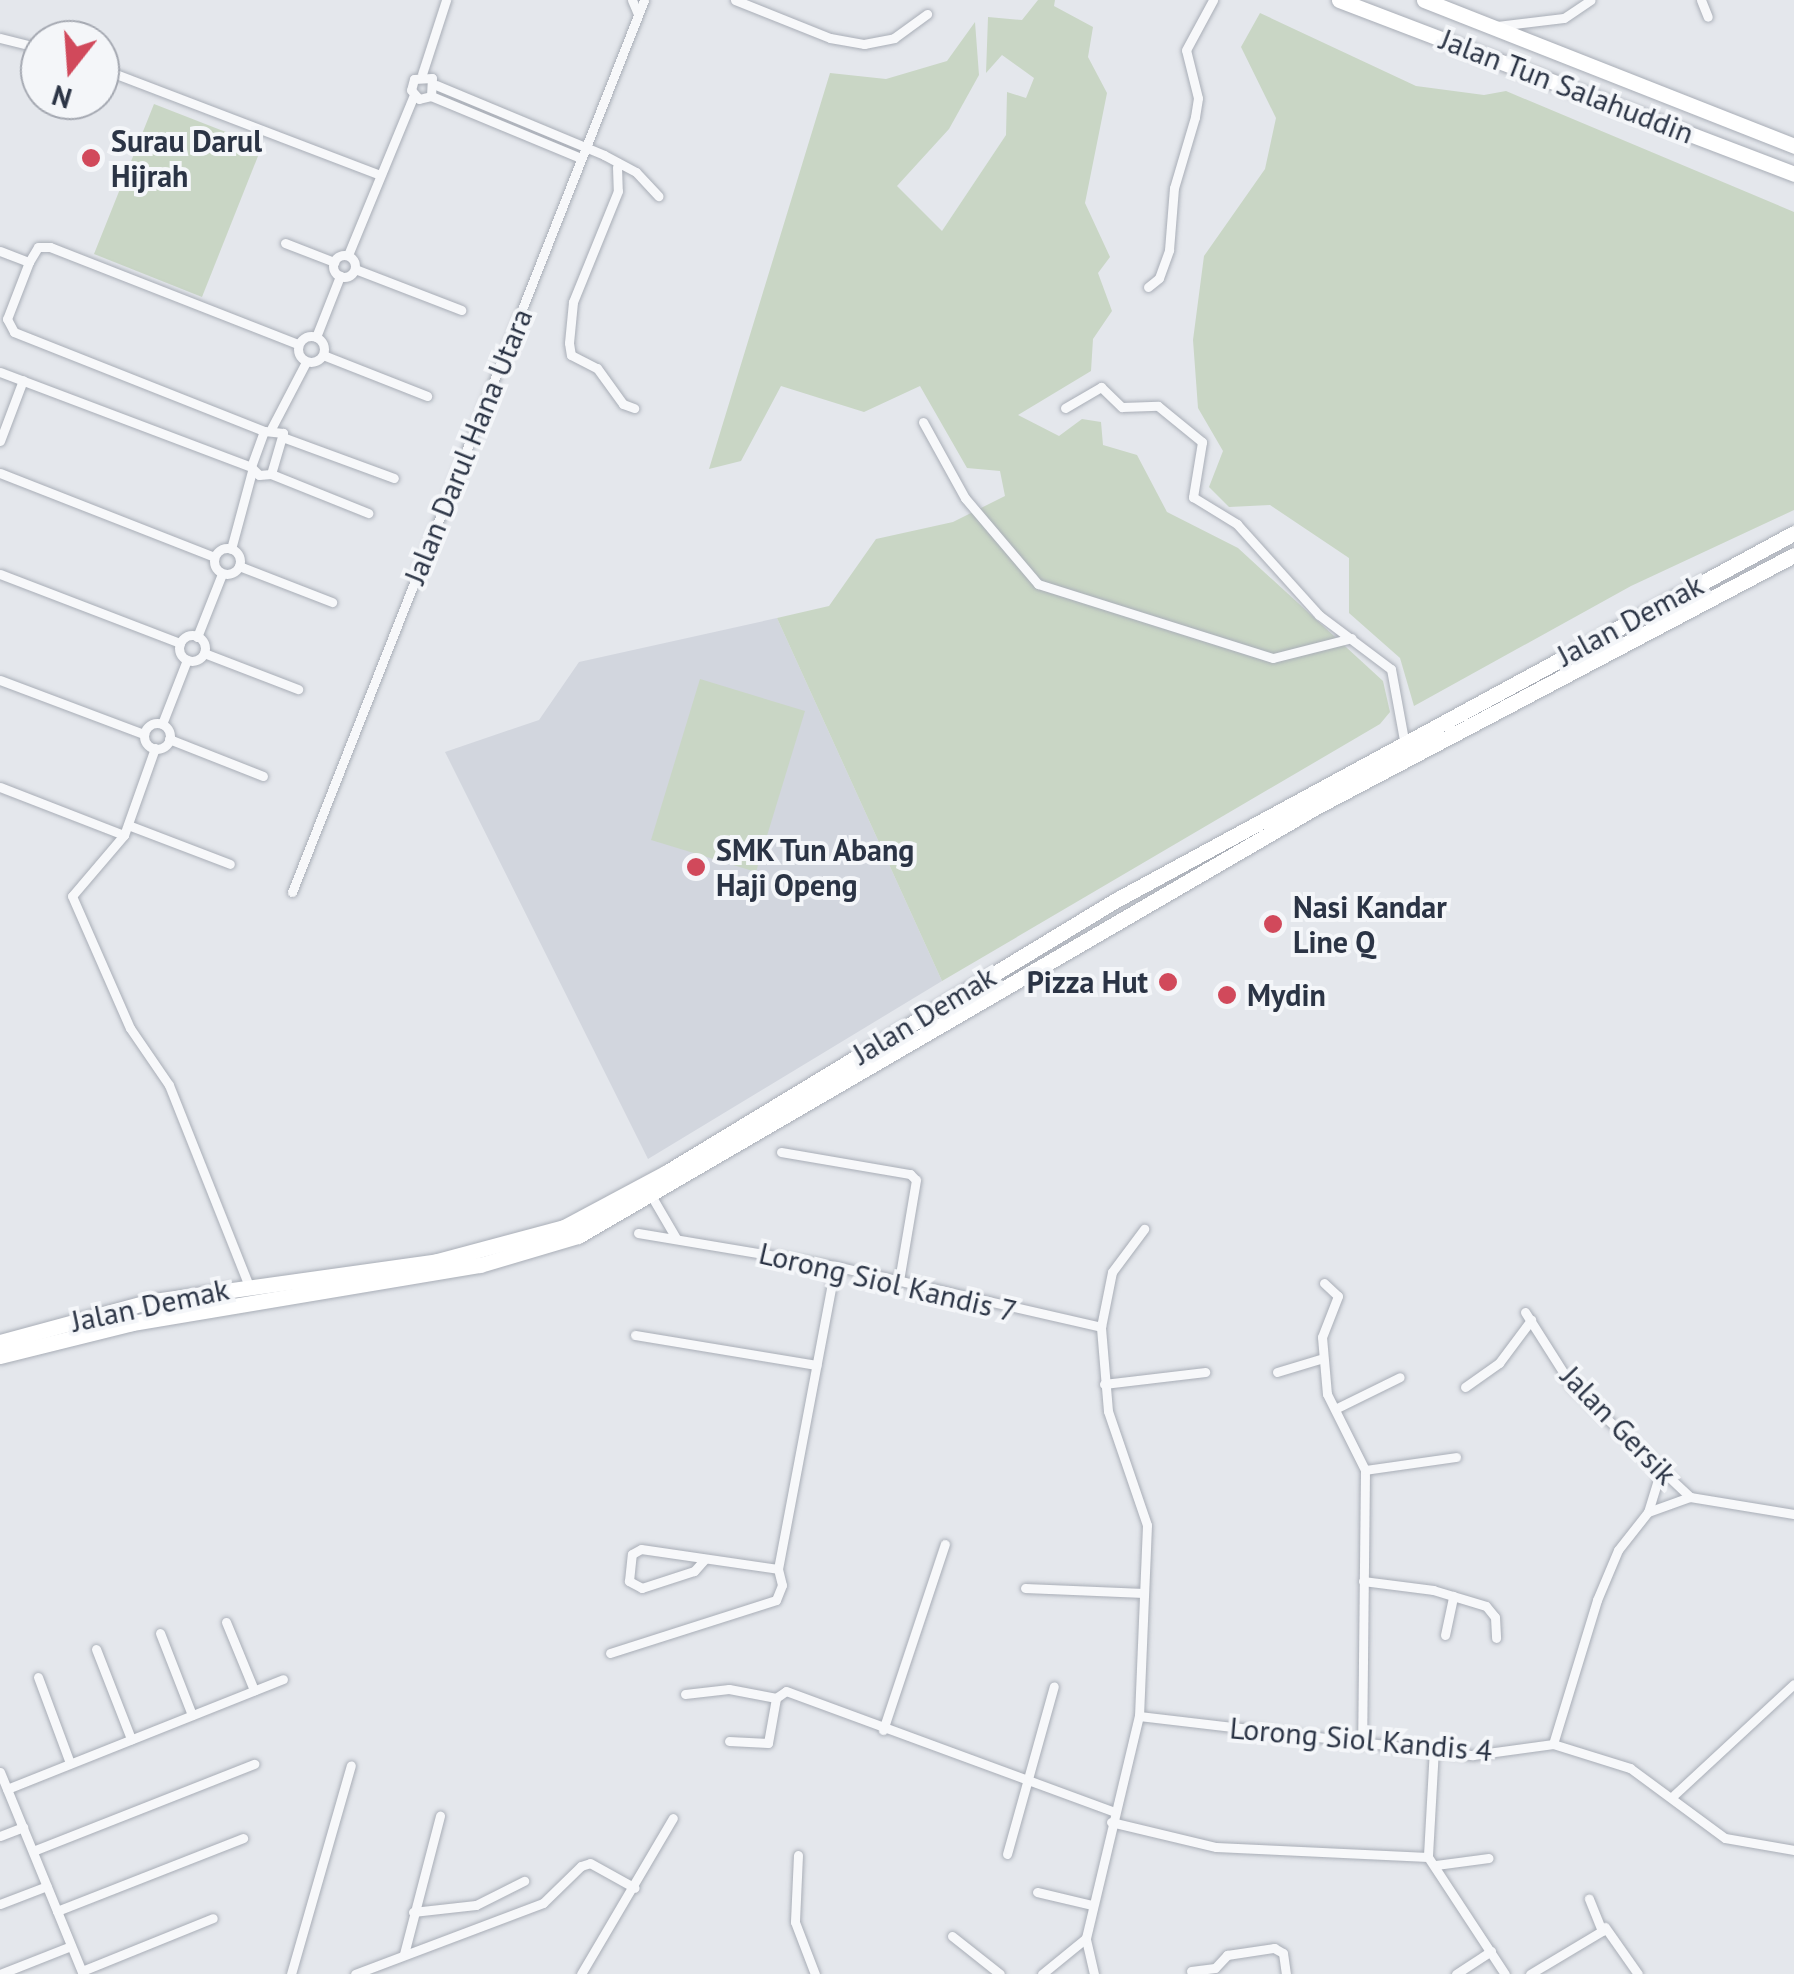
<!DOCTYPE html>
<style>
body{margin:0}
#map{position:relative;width:1794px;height:1974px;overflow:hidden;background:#e4e7ec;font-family:"PT Sans",sans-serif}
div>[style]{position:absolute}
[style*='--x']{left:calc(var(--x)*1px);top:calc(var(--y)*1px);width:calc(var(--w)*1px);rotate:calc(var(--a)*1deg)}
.built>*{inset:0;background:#d2d6de}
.green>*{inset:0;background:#c9d6c5}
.roads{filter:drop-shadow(0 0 2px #a9aeb7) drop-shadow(0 0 2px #a9aeb7)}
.street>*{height:9px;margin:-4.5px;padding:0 4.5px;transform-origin:4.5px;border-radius:4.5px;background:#f7f8fa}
.street>.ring{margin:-4.5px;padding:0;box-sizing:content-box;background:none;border:9px solid #f7f8fa;border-radius:50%}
.highway>*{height:15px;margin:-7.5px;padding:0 7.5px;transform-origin:7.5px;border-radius:7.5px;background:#fff}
.dots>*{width:28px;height:28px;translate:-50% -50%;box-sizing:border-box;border:5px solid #f4f6f9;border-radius:50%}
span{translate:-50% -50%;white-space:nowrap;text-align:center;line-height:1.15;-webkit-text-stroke:8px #f4f6f9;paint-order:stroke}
.street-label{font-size:30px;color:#2b3445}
.poi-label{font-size:30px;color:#2b3445;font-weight:700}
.left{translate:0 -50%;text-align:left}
.right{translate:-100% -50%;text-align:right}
.north{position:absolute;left:20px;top:20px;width:100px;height:100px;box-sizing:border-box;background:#f4f6f9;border:2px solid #a4a8b1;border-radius:50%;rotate:197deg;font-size:28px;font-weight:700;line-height:40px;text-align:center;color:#2b3445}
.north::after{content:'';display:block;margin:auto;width:35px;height:45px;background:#d1495b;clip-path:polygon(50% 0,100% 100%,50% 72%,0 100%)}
</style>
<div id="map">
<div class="built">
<i style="clip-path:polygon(777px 618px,942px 981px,648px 1159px,445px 752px,539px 720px,579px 662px)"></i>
</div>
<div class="green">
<i style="clip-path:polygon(1038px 0,1055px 0,1054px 6px,1093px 27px,1088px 57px,1107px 93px,1085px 203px,1110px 257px,1098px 273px,1112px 311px,1093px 339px,1091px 371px,1018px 415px,1059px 436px,1082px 419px,1101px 422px,1103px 445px,1137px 455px,1167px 512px,1238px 548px,1383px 681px,1390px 712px,1380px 724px,942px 981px,777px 618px,829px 606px,876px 539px,953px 522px,1005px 496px,1000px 471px,967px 468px,920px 386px,864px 412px,781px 386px,741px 461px,709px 469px,830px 73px,886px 79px,947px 61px,975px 22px,979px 75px,949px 129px,897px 186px,942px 231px,1006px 135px,1007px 92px,1026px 98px,1034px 78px,1002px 55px,986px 73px,988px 17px,1022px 20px)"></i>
<i style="clip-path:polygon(1260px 13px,1416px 86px,1484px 95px,1506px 91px,1794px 212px,1794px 510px,1631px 586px,1414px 706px,1400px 658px,1349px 613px,1349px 558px,1270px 505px,1229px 507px,1209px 487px,1223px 451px,1198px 408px,1193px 340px,1204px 256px,1265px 169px,1276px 118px,1241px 47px)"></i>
<i style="clip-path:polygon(154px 104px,262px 146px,202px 297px,94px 254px)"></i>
<i style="clip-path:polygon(700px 679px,805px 711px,756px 872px,651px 840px)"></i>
</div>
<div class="roads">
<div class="street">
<i style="--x:632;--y:0;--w:15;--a:67"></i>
<i style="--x:735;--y:0;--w:102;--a:21.8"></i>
<i style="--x:830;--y:38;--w:35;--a:10"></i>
<i style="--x:864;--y:44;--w:31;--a:-11"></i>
<i style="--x:894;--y:38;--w:41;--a:-36"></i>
<i style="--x:1701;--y:0;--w:18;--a:68"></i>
<i style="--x:1497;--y:26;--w:67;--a:-6.8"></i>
<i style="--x:1564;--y:18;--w:32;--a:-34"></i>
<i style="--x:0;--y:38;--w:41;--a:14"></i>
<i style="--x:100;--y:68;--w:300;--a:20.9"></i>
<i style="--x:422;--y:74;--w:78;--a:-72"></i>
<i style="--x:436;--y:85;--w:182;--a:22.6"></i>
<i style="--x:604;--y:155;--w:36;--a:28"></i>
<i style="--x:636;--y:172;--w:33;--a:47"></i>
<i style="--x:431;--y:96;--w:18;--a:-87"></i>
<i style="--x:432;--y:78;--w:18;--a:177"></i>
<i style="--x:414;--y:79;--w:11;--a:105"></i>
<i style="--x:411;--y:90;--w:12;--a:48"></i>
<i style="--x:419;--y:99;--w:12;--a:-14"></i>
<i style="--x:431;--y:96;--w:162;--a:22.5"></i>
<i style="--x:617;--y:167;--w:24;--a:88"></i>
<i style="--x:618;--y:191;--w:120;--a:112.1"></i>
<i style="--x:573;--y:302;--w:41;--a:95.6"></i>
<i style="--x:569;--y:343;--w:12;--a:81"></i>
<i style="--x:571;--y:355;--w:29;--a:27"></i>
<i style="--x:597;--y:368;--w:44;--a:54.2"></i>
<i style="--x:623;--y:404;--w:12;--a:20"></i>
<i style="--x:285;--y:243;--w:53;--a:21.2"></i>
<i style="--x:0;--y:251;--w:31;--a:21"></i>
<i style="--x:348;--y:255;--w:173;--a:-67.6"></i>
<i class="ring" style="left:333px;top:255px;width:13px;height:13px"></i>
<i style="--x:355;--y:269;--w:114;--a:21.1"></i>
<i style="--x:1148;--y:287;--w:14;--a:-39"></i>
<i style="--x:1159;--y:278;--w:30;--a:-70"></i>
<i style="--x:1169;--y:250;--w:62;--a:-85.4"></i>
<i style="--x:1174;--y:188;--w:74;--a:-73.5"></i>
<i style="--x:1195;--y:117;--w:19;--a:-81"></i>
<i style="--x:1198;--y:98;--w:49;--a:-104"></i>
<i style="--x:1186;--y:50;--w:57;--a:-61.6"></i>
<i class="ring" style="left:298px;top:336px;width:17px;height:17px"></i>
<i style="--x:316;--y:337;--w:66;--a:-68.5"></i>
<i style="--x:323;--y:355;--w:112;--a:21.5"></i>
<i style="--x:0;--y:372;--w:268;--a:20.7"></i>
<i style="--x:251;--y:467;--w:11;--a:45"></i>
<i style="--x:259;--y:475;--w:12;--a:-5"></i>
<i style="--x:271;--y:474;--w:43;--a:-73.7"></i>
<i style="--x:283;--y:433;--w:19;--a:-174"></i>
<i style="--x:264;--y:431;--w:38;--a:110"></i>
<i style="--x:1065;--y:408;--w:42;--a:-30.3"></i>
<i style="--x:1101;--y:387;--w:29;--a:44"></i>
<i style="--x:1122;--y:407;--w:36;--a:-2"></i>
<i style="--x:1158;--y:406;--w:57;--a:39.3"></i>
<i style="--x:1202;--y:442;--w:56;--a:99.3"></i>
<i style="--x:1193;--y:497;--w:52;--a:31.5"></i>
<i style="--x:1237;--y:524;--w:122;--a:48"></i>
<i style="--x:1319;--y:615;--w:90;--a:36.9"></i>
<i style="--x:1391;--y:669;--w:72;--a:79.6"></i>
<i style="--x:923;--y:422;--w:87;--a:61.1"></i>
<i style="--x:965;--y:498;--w:113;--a:49.7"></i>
<i style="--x:1038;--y:584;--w:246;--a:17.5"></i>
<i style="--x:1273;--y:658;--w:81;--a:-14.2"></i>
<i style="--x:271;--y:429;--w:76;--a:-62.4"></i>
<i style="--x:264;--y:431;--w:269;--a:-158.4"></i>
<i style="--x:14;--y:332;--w:15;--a:-118"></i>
<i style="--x:7;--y:319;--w:61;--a:-68.9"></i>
<i style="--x:29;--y:262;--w:17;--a:-59"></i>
<i style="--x:38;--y:247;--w:12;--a:0"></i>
<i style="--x:50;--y:247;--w:266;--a:21.4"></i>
<i style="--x:285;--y:438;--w:116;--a:20.2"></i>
<i style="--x:0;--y:441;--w:65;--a:-69.3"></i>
<i style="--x:0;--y:473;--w:230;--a:21.4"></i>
<i style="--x:271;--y:474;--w:105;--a:21.9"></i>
<i class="ring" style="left:214px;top:548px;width:17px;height:17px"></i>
<i style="--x:231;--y:549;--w:81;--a:-74.9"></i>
<i style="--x:239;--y:566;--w:100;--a:21.2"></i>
<i style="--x:0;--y:574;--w:193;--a:21"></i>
<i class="ring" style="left:179px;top:635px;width:17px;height:17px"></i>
<i style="--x:197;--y:637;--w:68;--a:-68.4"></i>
<i style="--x:204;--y:653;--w:101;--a:21"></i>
<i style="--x:0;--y:680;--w:154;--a:20.6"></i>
<i class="ring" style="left:144px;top:723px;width:17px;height:17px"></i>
<i style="--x:162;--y:724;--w:69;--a:-68.7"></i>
<i style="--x:169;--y:739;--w:101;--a:21.5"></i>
<i style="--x:155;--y:748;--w:92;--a:109.6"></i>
<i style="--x:124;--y:835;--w:80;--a:130.4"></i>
<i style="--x:72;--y:896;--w:144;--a:66.3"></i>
<i style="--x:130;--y:1028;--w:69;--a:55.6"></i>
<i style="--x:169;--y:1085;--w:214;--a:68.3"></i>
<i style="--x:0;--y:787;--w:133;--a:21.2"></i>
<i style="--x:128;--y:825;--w:109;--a:20.9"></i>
<i style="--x:292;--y:892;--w:959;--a:-68.46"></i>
<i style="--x:781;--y:1152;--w:131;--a:9.7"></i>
<i style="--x:910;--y:1174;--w:8;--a:45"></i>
<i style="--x:916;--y:1180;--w:101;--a:99.6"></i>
<i style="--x:652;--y:1197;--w:48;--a:59.7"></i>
<i style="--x:638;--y:1233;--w:200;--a:9.5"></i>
<i style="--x:835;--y:1266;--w:273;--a:12.9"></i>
<i style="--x:1324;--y:1283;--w:19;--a:43"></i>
<i style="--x:1338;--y:1296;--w:44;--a:111.3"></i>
<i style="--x:1322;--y:1337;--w:57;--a:85"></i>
<i style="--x:1327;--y:1394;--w:85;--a:63.4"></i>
<i style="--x:1365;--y:1470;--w:273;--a:90.6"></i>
<i style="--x:1525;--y:1312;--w:88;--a:57.6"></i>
<i style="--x:1572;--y:1386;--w:162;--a:43.2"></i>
<i style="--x:1690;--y:1497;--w:105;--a:9.3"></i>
<i style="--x:635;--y:1335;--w:184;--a:9.4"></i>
<i style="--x:1277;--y:1372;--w:45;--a:-16.8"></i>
<i style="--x:1104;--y:1384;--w:102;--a:-6.8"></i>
<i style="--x:1465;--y:1387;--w:42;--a:-35.2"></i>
<i style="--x:1499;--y:1363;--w:54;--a:-53.3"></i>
<i style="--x:1335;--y:1409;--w:72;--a:-26.2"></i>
<i style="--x:1365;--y:1470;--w:92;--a:-8.1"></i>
<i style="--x:1648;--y:1512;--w:45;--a:-19.7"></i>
<i style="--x:704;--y:1560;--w:15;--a:132"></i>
<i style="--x:694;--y:1571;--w:55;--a:161.9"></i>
<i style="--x:642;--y:1588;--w:15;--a:-152"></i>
<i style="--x:629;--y:1581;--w:27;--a:-84"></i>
<i style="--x:632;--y:1554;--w:10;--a:-29"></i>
<i style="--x:641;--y:1549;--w:138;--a:8.3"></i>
<i style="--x:778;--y:1569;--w:308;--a:-79.3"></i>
<i style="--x:1363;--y:1581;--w:71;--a:7.3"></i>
<i style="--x:1433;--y:1590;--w:55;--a:16.8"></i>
<i style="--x:1486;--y:1606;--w:14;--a:51"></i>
<i style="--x:1495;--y:1617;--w:21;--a:87"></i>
<i style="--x:1025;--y:1588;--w:119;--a:2.4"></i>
<i style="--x:226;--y:1622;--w:74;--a:67.6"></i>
<i style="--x:160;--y:1633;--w:88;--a:68.7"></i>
<i style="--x:1445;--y:1635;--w:40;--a:-78"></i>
<i style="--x:96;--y:1649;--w:97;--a:68.7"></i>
<i style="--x:610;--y:1653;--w:174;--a:-17.7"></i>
<i style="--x:776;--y:1600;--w:16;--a:-68"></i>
<i style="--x:782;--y:1585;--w:16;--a:-104"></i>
<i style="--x:38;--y:1677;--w:92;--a:69.6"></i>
<i style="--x:685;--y:1694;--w:44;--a:-6.5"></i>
<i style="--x:729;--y:1689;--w:48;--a:10.8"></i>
<i style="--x:1139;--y:1716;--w:336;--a:6.7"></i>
<i style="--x:1473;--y:1755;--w:81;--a:-7.8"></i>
<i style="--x:1553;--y:1744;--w:81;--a:17.3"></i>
<i style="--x:1630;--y:1768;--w:118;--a:36.4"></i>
<i style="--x:1725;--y:1838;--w:70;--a:9.9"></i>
<i style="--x:883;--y:1730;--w:196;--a:-71.6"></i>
<i style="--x:729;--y:1741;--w:39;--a:3"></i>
<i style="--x:768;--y:1743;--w:46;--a:-79.9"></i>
<i style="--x:776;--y:1698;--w:12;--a:-35"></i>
<i style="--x:786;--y:1691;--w:350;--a:20.2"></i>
<i style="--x:1553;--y:1744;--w:151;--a:-73"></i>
<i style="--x:1597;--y:1600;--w:54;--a:-67.2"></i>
<i style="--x:1618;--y:1550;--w:48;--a:-51.7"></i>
<i style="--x:1648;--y:1512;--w:41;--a:-72.9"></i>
<i style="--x:1434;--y:1748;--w:109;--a:93.2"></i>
<i style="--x:1428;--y:1857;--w:140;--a:56.7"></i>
<i style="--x:0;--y:1772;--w:218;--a:67.7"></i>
<i style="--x:7;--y:1789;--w:297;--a:-21.7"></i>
<i style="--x:1674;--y:1795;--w:163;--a:-42.8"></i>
<i style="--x:1111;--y:1822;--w:108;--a:13.4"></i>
<i style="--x:1216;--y:1847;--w:212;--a:2.7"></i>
<i style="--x:0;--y:1836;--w:25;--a:-21"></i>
<i style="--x:33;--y:1851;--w:238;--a:-21.5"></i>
<i style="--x:1007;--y:1854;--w:174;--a:-74.4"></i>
<i style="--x:798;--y:1855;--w:67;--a:92.6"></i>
<i style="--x:795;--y:1922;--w:56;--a:69"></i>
<i style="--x:1436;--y:1865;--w:53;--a:-7.5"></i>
<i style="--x:1037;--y:1892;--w:57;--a:13.3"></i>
<i style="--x:0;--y:1904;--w:50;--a:-21"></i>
<i style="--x:57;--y:1911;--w:200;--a:-21.4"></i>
<i style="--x:413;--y:1912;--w:63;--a:-6.3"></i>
<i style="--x:476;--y:1905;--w:54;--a:-26.6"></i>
<i style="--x:1605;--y:1927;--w:57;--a:54.9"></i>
<i style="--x:952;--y:1936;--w:61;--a:38.4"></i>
<i style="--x:404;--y:1954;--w:143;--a:-75.4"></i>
<i style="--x:82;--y:1971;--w:141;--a:-22"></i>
<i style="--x:1191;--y:1971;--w:24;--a:-7"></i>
<i style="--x:1215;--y:1968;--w:18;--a:-47"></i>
<i style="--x:1227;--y:1955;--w:48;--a:-8.5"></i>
<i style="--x:1274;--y:1948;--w:10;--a:29"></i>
<i style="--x:1283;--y:1953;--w:21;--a:82"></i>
<i style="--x:0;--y:1974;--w:76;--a:-21.5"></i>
<i style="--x:291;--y:1974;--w:217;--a:-74"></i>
<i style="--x:355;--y:1974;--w:201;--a:-20.7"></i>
<i style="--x:543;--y:1903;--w:53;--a:-44.2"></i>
<i style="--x:581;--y:1866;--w:9;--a:-18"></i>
<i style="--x:590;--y:1863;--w:51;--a:29.1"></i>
<i style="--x:581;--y:1974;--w:181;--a:-59.5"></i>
<i style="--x:1042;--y:1974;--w:57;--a:-39.3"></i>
<i style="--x:1094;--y:1974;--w:37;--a:-103"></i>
<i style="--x:1086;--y:1938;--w:228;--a:-76.6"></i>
<i style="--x:1139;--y:1716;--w:191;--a:-87.6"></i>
<i style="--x:1147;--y:1525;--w:120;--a:-108.9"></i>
<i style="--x:1108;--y:1411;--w:84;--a:-94.8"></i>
<i style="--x:1101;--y:1327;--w:56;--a:-78.7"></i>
<i style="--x:1112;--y:1272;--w:54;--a:-53.3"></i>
<i style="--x:1456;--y:1974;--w:42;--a:-33.3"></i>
<i style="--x:1530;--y:1974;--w:84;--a:-30.8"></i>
<i style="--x:1602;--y:1931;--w:35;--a:-112"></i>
</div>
<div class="highway">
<i style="--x:1339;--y:0;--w:487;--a:20.9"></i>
<i style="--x:1424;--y:0;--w:398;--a:21.5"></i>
<i style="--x:0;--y:1342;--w:152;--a:-15.2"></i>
<i style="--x:147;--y:1302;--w:293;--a:-8"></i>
<i style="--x:437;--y:1261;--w:131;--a:-15"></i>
<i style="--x:564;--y:1227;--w:117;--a:-28.1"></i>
<i style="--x:667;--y:1172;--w:525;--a:-31.21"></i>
<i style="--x:1116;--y:900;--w:771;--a:-28.43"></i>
<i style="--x:0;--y:1356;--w:136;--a:-14"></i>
<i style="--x:132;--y:1323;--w:353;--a:-9.5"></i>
<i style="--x:480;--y:1265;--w:102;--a:-16.5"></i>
<i style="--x:578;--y:1236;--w:854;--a:-30.17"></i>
<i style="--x:1316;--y:807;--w:540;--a:-27.8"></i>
</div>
</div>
<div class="dots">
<i style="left:91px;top:158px;background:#d1495b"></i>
<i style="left:696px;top:867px;background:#d1495b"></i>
<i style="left:1273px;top:924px;background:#d1495b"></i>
<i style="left:1168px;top:982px;background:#d1495b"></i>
<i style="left:1227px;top:995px;background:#d1495b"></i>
</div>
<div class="street-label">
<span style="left:1567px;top:86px;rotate:21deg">Jalan Tun Salahuddin</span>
<span style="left:468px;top:446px;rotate:-68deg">Jalan Darul Hana Utara</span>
<span style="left:1630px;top:620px;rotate:-28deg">Jalan Demak</span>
<span style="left:924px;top:1015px;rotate:-31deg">Jalan Demak</span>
<span style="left:888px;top:1282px;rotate:13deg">Lorong Siol Kandis 7</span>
<span style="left:150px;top:1305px;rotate:-12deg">Jalan Demak</span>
<span style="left:1619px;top:1425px;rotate:46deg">Jalan Gersik</span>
<span style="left:1361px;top:1739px;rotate:5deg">Lorong Siol Kandis 4</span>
</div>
<div class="poi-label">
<span class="left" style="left:111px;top:158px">Surau Darul<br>Hijrah</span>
<span class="left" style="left:716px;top:867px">SMK Tun Abang<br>Haji Openg</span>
<span class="left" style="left:1293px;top:924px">Nasi Kandar<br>Line Q</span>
<span class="right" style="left:1148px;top:982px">Pizza Hut</span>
<span class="left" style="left:1247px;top:995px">Mydin</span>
</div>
<div class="north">N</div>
</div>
